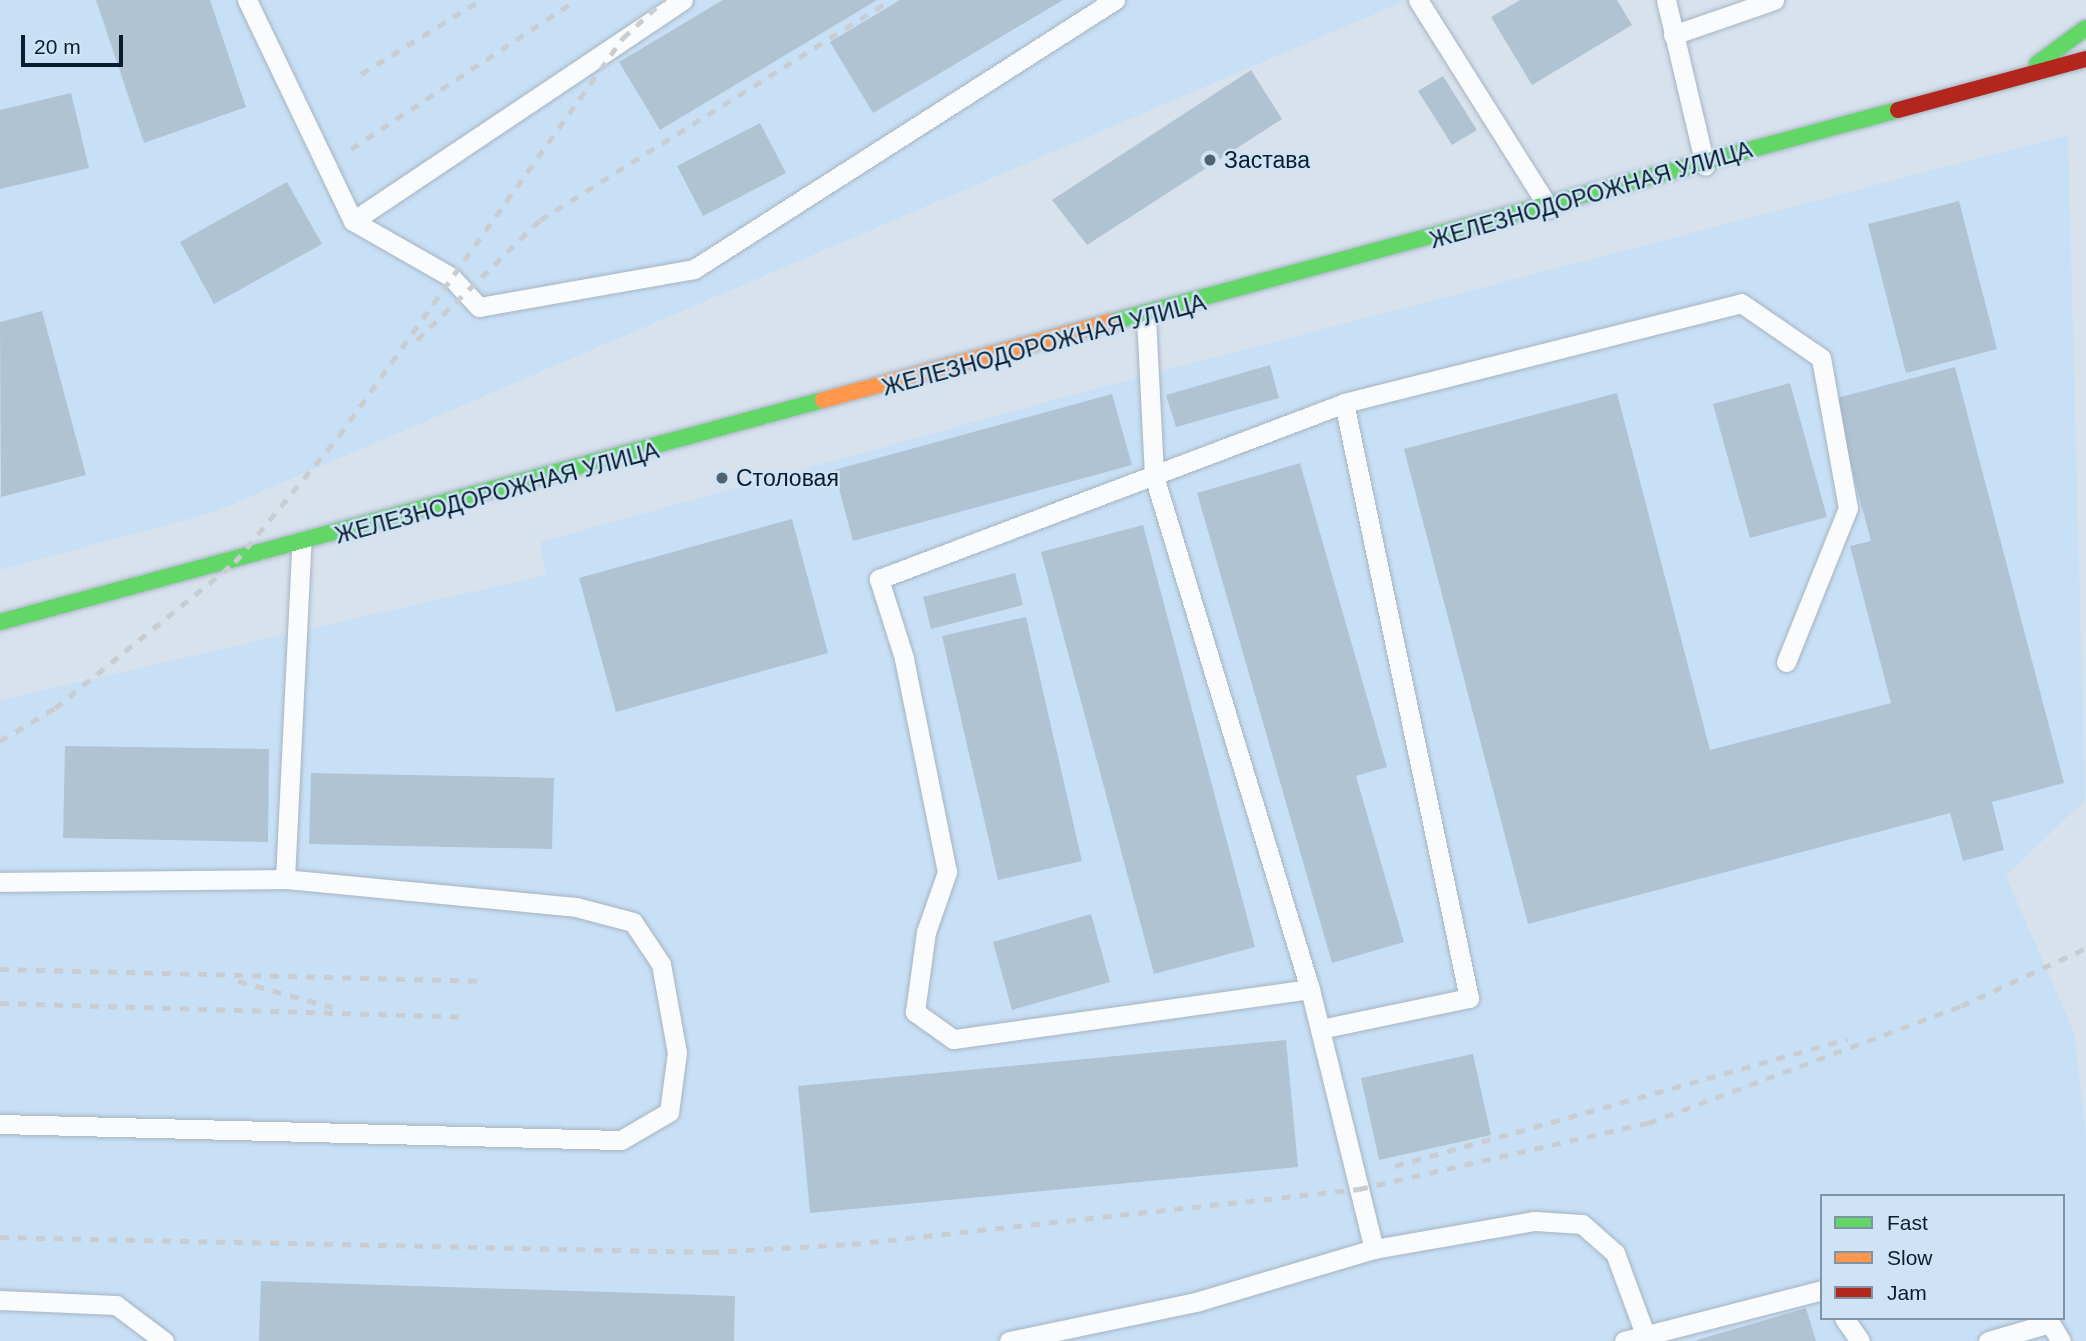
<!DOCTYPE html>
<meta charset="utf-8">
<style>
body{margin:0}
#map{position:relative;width:2086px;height:1341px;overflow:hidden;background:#d7e2ed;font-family:Arial,sans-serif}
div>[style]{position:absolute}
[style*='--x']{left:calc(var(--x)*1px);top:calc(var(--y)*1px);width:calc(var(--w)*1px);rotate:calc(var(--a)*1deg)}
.built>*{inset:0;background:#c8e0f6}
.building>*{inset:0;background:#b0c3d3}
.roads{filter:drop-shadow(0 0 2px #a6b4c2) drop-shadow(0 0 2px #a6b4c2)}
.lane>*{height:19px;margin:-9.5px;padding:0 9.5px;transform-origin:9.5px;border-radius:9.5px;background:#f9fbfc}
.fast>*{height:16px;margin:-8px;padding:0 8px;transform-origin:8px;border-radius:8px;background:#63d668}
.slow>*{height:16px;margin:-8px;padding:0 8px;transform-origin:8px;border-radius:8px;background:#ff974d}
.jam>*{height:16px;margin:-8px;padding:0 8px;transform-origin:8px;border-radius:8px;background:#b3261e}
.rail>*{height:5px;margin-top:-2.5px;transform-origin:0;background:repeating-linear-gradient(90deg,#c9cdd1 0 9px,transparent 0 18px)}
.dots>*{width:19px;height:19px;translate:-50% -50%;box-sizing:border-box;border:4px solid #cee3f6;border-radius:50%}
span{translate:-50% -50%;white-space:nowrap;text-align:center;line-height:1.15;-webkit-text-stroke:5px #cee3f6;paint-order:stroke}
.poi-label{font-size:23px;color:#081d2e}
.left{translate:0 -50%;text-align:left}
.street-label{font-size:23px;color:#081d2e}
.legend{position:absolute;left:1820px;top:1194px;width:245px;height:126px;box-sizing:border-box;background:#cee3f6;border:2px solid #7f94a6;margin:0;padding:9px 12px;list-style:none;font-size:21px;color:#081d2e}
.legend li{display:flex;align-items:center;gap:14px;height:35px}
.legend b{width:35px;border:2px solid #7f94a6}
.scale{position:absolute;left:21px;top:35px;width:102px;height:32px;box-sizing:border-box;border:4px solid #081d2e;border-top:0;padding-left:9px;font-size:21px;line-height:24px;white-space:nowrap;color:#081d2e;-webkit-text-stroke:5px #cee3f6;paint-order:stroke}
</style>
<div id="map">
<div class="built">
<i style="clip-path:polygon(0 0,1407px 0,214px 512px,0 570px)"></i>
<i style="clip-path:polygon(evenodd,2068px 135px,2085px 800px,2006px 876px,2074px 1032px,2086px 1134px,2086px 1341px,0 1341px,0 700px,546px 575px,540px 542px,1105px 386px,2068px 135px,1822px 1196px,2063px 1196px,2063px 1318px,1822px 1318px,1822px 1196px)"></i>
</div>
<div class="building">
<i style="clip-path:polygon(96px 0,210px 0,246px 107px,144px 143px)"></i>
<i style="clip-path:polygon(723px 0,877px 0,660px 130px,619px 62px)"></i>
<i style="clip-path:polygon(900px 0,1063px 0,873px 113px,830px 42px)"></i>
<i style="clip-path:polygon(1520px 0,1617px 0,1632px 25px,1532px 85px,1491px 17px)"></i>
<i style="clip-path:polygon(1251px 70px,1282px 119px,1087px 245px,1052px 200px)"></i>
<i style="clip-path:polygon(1443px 76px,1477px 130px,1452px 145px,1418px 91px)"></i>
<i style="clip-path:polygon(71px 93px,89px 168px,0 189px,0 110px)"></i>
<i style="clip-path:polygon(760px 123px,786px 173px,703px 216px,677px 166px)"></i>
<i style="clip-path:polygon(287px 182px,322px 244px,214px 304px,180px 242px)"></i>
<i style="clip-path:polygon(1959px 201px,1997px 349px,1906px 373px,1868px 224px)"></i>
<i style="clip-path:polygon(42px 311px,86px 475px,1px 497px,0 322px)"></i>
<i style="clip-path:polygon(1270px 365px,1279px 398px,1176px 427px,1166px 395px)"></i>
<i style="clip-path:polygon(1955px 367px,2064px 783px,1992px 802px,2004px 850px,1963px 861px,1950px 813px,1528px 924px,1404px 449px,1617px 393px,1710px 750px,1891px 703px,1850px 546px,1871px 541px,1833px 399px)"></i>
<i style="clip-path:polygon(1790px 383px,1827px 517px,1750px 538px,1713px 404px)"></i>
<i style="clip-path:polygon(1112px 394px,1132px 465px,853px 541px,834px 470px)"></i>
<i style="clip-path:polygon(1300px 463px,1387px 767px,1356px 776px,1404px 942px,1332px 963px,1197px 493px)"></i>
<i style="clip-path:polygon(792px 519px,828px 653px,616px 712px,579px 578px)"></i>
<i style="clip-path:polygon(1143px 525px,1255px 947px,1154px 974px,1041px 552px)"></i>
<i style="clip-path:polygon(1015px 573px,1023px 605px,931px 629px,923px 597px)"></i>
<i style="clip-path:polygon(1026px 617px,1082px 861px,998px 880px,942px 636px)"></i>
<i style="clip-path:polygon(65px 746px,269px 749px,268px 842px,63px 838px)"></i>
<i style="clip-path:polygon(311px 773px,554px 778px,552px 849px,309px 844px)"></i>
<i style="clip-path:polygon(1091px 914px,1110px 982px,1012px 1010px,993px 942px)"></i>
<i style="clip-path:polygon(1286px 1040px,1298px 1167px,810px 1213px,798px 1086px)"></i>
<i style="clip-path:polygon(1473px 1054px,1491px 1135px,1379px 1160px,1361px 1078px)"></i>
<i style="clip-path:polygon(261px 1281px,735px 1296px,734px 1341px,259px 1341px)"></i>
<i style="clip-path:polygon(1806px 1308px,1816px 1341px,1697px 1341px,1697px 1340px)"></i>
</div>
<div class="roads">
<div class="lane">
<i style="--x:247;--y:0;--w:245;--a:64.4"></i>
<i style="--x:353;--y:221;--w:397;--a:-33.8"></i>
<i style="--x:1418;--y:0;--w:246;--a:57.8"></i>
<i style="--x:1666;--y:0;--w:170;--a:76.7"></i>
<i style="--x:1673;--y:35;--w:107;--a:-19.1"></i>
<i style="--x:353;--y:221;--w:113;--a:29.7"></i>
<i style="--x:451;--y:277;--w:41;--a:47"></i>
<i style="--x:479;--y:307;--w:218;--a:-10"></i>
<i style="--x:694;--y:269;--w:500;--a:-32.6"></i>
<i style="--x:1146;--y:317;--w:159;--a:87.1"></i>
<i style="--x:1154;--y:476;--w:536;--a:73.09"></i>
<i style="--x:1310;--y:989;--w:268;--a:76.2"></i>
<i style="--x:1374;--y:1249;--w:163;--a:-9.9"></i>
<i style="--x:1535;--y:1221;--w:47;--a:3.7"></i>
<i style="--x:1582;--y:1224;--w:44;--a:41.3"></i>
<i style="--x:1615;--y:1253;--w:86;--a:69.7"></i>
<i style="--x:1344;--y:403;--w:409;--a:-14.1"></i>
<i style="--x:1741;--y:303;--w:97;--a:34.5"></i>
<i style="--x:1821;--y:358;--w:152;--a:79.8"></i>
<i style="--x:1848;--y:508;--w:166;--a:111.9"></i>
<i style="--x:0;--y:882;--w:285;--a:-0.6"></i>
<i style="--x:285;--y:879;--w:333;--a:-87.2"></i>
<i style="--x:1310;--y:989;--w:360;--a:172"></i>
<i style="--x:953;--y:1039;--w:47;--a:-144.6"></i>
<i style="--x:915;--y:1012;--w:81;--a:-82.2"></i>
<i style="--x:926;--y:932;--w:64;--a:-70.7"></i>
<i style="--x:947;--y:872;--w:218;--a:-101.4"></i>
<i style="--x:904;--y:658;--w:83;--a:-107.6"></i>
<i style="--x:879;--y:579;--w:497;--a:-20.7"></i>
<i style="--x:1344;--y:403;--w:608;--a:78.14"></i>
<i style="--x:1469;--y:998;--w:152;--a:168.2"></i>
<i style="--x:0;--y:1124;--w:621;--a:1.48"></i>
<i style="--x:621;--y:1140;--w:56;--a:-30.3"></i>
<i style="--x:669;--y:1112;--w:60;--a:-82.3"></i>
<i style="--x:677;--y:1053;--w:90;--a:-100.2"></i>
<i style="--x:661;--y:964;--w:50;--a:-123.7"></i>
<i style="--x:633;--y:922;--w:59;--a:-165.3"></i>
<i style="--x:576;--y:907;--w:292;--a:-174.5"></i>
<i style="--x:0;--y:1300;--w:116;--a:2.5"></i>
<i style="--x:116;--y:1305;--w:60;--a:36.9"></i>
<i style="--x:1844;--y:1318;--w:28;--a:55"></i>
<i style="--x:1009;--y:1341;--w:191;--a:-11.8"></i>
<i style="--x:1196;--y:1302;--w:186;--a:-16.6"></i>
<i style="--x:1624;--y:1341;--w:204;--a:-14.4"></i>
<i style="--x:1988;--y:1341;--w:65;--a:-16.2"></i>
<i style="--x:2050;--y:1323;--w:21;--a:59"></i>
</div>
<div class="fast">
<i style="--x:2037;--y:64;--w:61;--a:-36.3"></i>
<i style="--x:1111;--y:322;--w:815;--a:-15.08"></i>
<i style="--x:0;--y:622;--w:852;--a:-15.1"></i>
</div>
<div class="slow">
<i style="--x:823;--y:400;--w:298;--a:-15.2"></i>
</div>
<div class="jam">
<i style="--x:1898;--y:110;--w:195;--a:-15.2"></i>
</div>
</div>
<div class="rail">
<i style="--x:361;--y:74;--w:141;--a:-31.7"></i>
<i style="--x:351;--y:149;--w:270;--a:-33.5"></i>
<i style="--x:417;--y:340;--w:172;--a:-44.3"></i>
<i style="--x:540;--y:220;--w:414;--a:-32.1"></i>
<i style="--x:0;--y:741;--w:64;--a:-31"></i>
<i style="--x:55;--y:708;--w:232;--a:-39"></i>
<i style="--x:235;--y:562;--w:163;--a:-50.5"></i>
<i style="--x:339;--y:436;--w:489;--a:-54.5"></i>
<i style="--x:623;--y:38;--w:56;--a:-42.8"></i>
<i style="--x:0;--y:969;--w:479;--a:1.4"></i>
<i style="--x:238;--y:981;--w:98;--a:15.5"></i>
<i style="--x:0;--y:1003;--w:467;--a:1.7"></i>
<i style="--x:1395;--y:1166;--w:470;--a:-15.7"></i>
<i style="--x:0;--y:1237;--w:710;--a:1.21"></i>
<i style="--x:710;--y:1252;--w:142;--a:-3.2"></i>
<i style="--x:852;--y:1244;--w:510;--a:-6.19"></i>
<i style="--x:1359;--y:1189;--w:296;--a:-12.9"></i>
<i style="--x:1648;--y:1123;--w:334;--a:-20.5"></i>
<i style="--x:1961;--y:1006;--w:138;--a:-24.9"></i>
</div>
<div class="dots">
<i style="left:1210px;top:160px;background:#506271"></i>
<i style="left:722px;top:478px;background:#506271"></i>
</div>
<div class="poi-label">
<span class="left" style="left:1224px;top:160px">Застава</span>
<span class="left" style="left:736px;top:478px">Столовая</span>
</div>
<div class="street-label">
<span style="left:1591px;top:195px;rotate:-16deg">ЖЕЛЕЗНОДОРОЖНАЯ УЛИЦА</span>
<span style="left:1044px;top:345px;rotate:-15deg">ЖЕЛЕЗНОДОРОЖНАЯ УЛИЦА</span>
<span style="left:497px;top:493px;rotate:-15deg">ЖЕЛЕЗНОДОРОЖНАЯ УЛИЦА</span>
</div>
<ul class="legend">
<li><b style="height:9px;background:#63d668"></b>Fast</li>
<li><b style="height:9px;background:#ff974d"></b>Slow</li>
<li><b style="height:9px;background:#b3261e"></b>Jam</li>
</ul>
<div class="scale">20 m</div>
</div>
